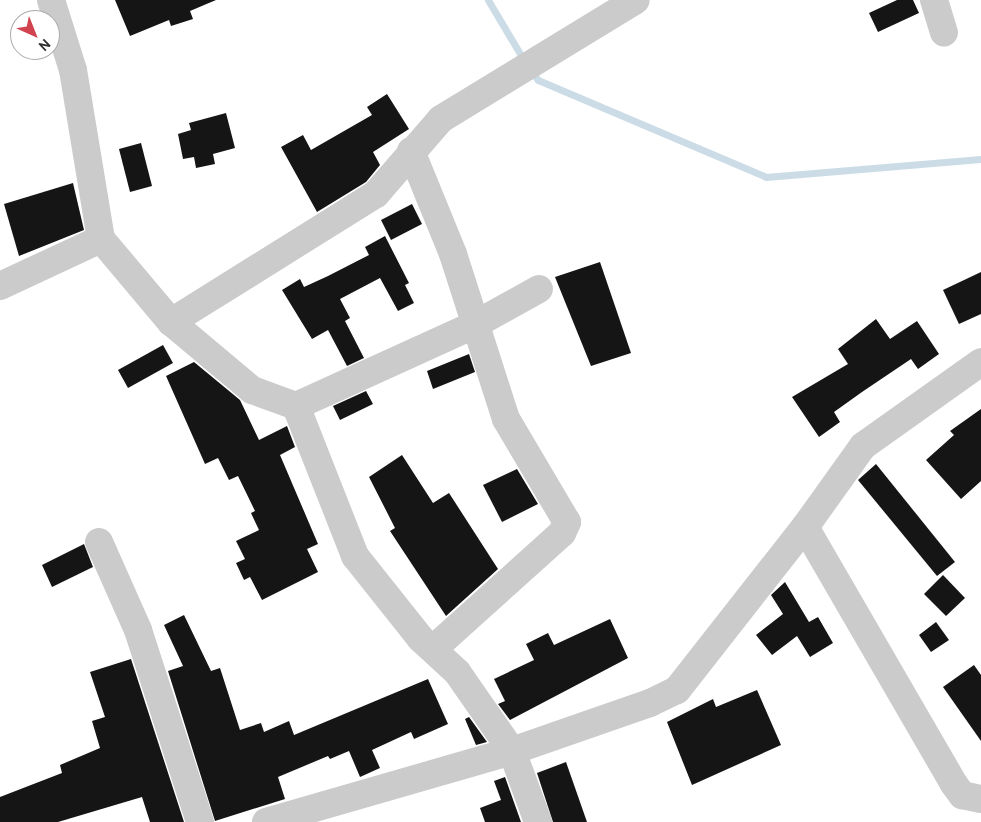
<!DOCTYPE html>
<style>
body{margin:0}
#map{position:relative;width:981px;height:822px;overflow:hidden;background:#fff;font-family:Cabin,sans-serif}
div>[style]{position:absolute}
[style*='--x']{left:calc(var(--x)*1px);top:calc(var(--y)*1px);width:calc(var(--w)*1px);rotate:calc(var(--a)*1deg)}
.stream>*{height:7px;margin:-3.5px;padding:0 3.5px;transform-origin:3.5px;border-radius:3.5px;background:#cbdce7}
.building>*{inset:0;background:#151515}
.minor>*{height:28px;margin:-14px;padding:0 14px;transform-origin:14px;border-radius:14px;background:#cbcbcb}
span{translate:-50% -50%;white-space:nowrap;text-align:center;line-height:1.15;-webkit-text-stroke:5px #fff;paint-order:stroke}
.north{position:absolute;left:10px;top:10px;width:50px;height:50px;box-sizing:border-box;background:#fff;border:1px solid #ababab;border-radius:50%;rotate:136deg;font-size:14px;font-weight:700;line-height:20px;text-align:center;color:#2e2e2e}
.north::after{content:'';display:block;margin:auto;width:18px;height:22px;background:#d1434e;clip-path:polygon(50% 0,100% 100%,50% 72%,0 100%)}
</style>
<div id="map">
<div class="stream">
<i style="--x:488;--y:0;--w:72;--a:59.2"></i>
<i style="--x:531;--y:71;--w:11;--a:52"></i>
<i style="--x:538;--y:80;--w:248;--a:23"></i>
<i style="--x:766;--y:177;--w:216;--a:-4.8"></i>
</div>
<div class="building">
<i style="clip-path:polygon(115px 0,216px 0,190px 11px,193px 19px,171px 26px,169px 20px,130px 36px)"></i>
<i style="clip-path:polygon(897px 0,913px 0,919px 13px,878px 32px,869px 13px)"></i>
<i style="clip-path:polygon(387px 94px,409px 129px,373px 152px,380px 165px,366px 182px,317px 212px,281px 147px,303px 135px,311px 150px,372px 115px,367px 107px)"></i>
<i style="clip-path:polygon(226px 113px,235px 148px,213px 154px,215px 164px,196px 168px,194px 157px,183px 159px,178px 134px,191px 130px,189px 123px)"></i>
<i style="clip-path:polygon(141px 143px,152px 186px,130px 192px,119px 149px)"></i>
<i style="clip-path:polygon(73px 183px,84px 230px,19px 256px,4px 204px)"></i>
<i style="clip-path:polygon(412px 204px,422px 224px,391px 240px,381px 220px)"></i>
<i style="clip-path:polygon(385px 236px,409px 283px,405px 285px,414px 303px,398px 311px,380px 278px,340px 299px,350px 318px,345px 321px,364px 358px,347px 366px,328px 330px,312px 339px,282px 290px,300px 279px,304px 287px,328px 276px,369px 255px,365px 247px)"></i>
<i style="clip-path:polygon(600px 262px,631px 353px,591px 366px,555px 277px)"></i>
<i style="clip-path:polygon(981px 272px,981px 314px,959px 324px,943px 290px)"></i>
<i style="clip-path:polygon(876px 319px,890px 339px,917px 321px,939px 354px,918px 369px,911px 359px,862px 392px,834px 412px,840px 422px,819px 437px,792px 397px,848px 364px,838px 349px)"></i>
<i style="clip-path:polygon(163px 345px,173px 363px,128px 388px,118px 370px)"></i>
<i style="clip-path:polygon(469px 354px,475px 372px,433px 389px,427px 371px)"></i>
<i style="clip-path:polygon(194px 362px,240px 400px,259px 440px,287px 426px,295px 447px,280px 455px,318px 544px,307px 549px,318px 572px,262px 600px,250px 577px,244px 580px,236px 563px,245px 559px,236px 541px,259px 530px,251px 513px,255px 511px,238px 476px,229px 480px,218px 458px,205px 464px,166px 376px)"></i>
<i style="clip-path:polygon(366px 391px,373px 404px,340px 420px,333px 406px)"></i>
<i style="clip-path:polygon(981px 409px,981px 481px,961px 499px,926px 460px,954px 435px,950px 431px)"></i>
<i style="clip-path:polygon(402px 455px,433px 503px,449px 493px,498px 569px,446px 616px,390px 531px,395px 528px,369px 477px)"></i>
<i style="clip-path:polygon(876px 464px,955px 562px,937px 576px,858px 480px)"></i>
<i style="clip-path:polygon(517px 469px,538px 504px,502px 522px,483px 485px)"></i>
<i style="clip-path:polygon(84px 544px,93px 567px,52px 587px,42px 565px)"></i>
<i style="clip-path:polygon(943px 575px,965px 598px,946px 616px,924px 594px)"></i>
<i style="clip-path:polygon(785px 582px,809px 622px,818px 617px,833px 643px,810px 657px,797px 636px,772px 655px,756px 635px,783px 614px,771px 595px)"></i>
<i style="clip-path:polygon(184px 615px,211px 671px,220px 668px,240px 730px,261px 723px,264px 732px,289px 721px,294px 735px,428px 679px,448px 724px,414px 739px,411px 732px,372px 750px,380px 768px,360px 777px,349px 751px,330px 759px,328px 756px,278px 777px,285px 799px,215px 821px,168px 671px,183px 666px,164px 625px)"></i>
<i style="clip-path:polygon(610px 619px,628px 658px,510px 720px,498px 704px,505px 701px,494px 679px,534px 660px,526px 644px,548px 633px,554px 645px)"></i>
<i style="clip-path:polygon(936px 622px,949px 640px,931px 652px,919px 635px)"></i>
<i style="clip-path:polygon(131px 659px,184px 822px,150px 822px,142px 797px,58px 822px,0 822px,0 797px,62px 773px,60px 765px,100px 748px,92px 721px,105px 717px,90px 672px)"></i>
<i style="clip-path:polygon(974px 665px,981px 675px,981px 741px,943px 687px)"></i>
<i style="clip-path:polygon(757px 690px,781px 745px,692px 785px,667px 722px,713px 699px,716px 707px)"></i>
<i style="clip-path:polygon(469px 717px,487px 742px,476px 745px,465px 719px)"></i>
<i style="clip-path:polygon(566px 762px,587px 822px,553px 822px,537px 773px)"></i>
<i style="clip-path:polygon(505px 777px,521px 822px,485px 822px,480px 808px,501px 800px,494px 781px)"></i>
</div>
<div class="minor">
<i style="--x:51;--y:0;--w:73;--a:72.6"></i>
<i style="--x:73;--y:70;--w:171;--a:80.6"></i>
<i style="--x:101;--y:239;--w:109;--a:49.9"></i>
<i style="--x:171;--y:322;--w:106;--a:40"></i>
<i style="--x:252;--y:390;--w:47;--a:20"></i>
<i style="--x:296;--y:406;--w:161;--a:68.5"></i>
<i style="--x:355;--y:556;--w:106;--a:51.5"></i>
<i style="--x:421;--y:639;--w:49;--a:42.5"></i>
<i style="--x:457;--y:672;--w:96;--a:55.2"></i>
<i style="--x:512;--y:751;--w:76;--a:69.9"></i>
<i style="--x:934;--y:0;--w:34;--a:73"></i>
<i style="--x:411;--y:151;--w:111;--a:67.8"></i>
<i style="--x:453;--y:254;--w:173;--a:72.2"></i>
<i style="--x:506;--y:419;--w:120;--a:59.4"></i>
<i style="--x:567;--y:522;--w:12;--a:114"></i>
<i style="--x:562;--y:533;--w:173;--a:138"></i>
<i style="--x:0;--y:286;--w:111;--a:-25"></i>
<i style="--x:171;--y:322;--w:242;--a:-32"></i>
<i style="--x:376;--y:194;--w:99;--a:-49.1"></i>
<i style="--x:441;--y:119;--w:228;--a:-31.4"></i>
<i style="--x:296;--y:406;--w:198;--a:-24.5"></i>
<i style="--x:476;--y:324;--w:72;--a:-29.1"></i>
<i style="--x:805;--y:527;--w:297;--a:59.9"></i>
<i style="--x:954;--y:784;--w:14;--a:54"></i>
<i style="--x:962;--y:795;--w:19;--a:12"></i>
<i style="--x:99;--y:542;--w:96;--a:66.1"></i>
<i style="--x:138;--y:630;--w:202;--a:72.1"></i>
<i style="--x:266;--y:822;--w:256;--a:-16.1"></i>
<i style="--x:512;--y:751;--w:146;--a:-19.2"></i>
<i style="--x:650;--y:703;--w:30;--a:-26"></i>
<i style="--x:677;--y:690;--w:207;--a:-51.9"></i>
<i style="--x:805;--y:527;--w:100;--a:-54.4"></i>
<i style="--x:863;--y:446;--w:145;--a:-35.4"></i>
</div>
<div class="north">N</div>
</div>
